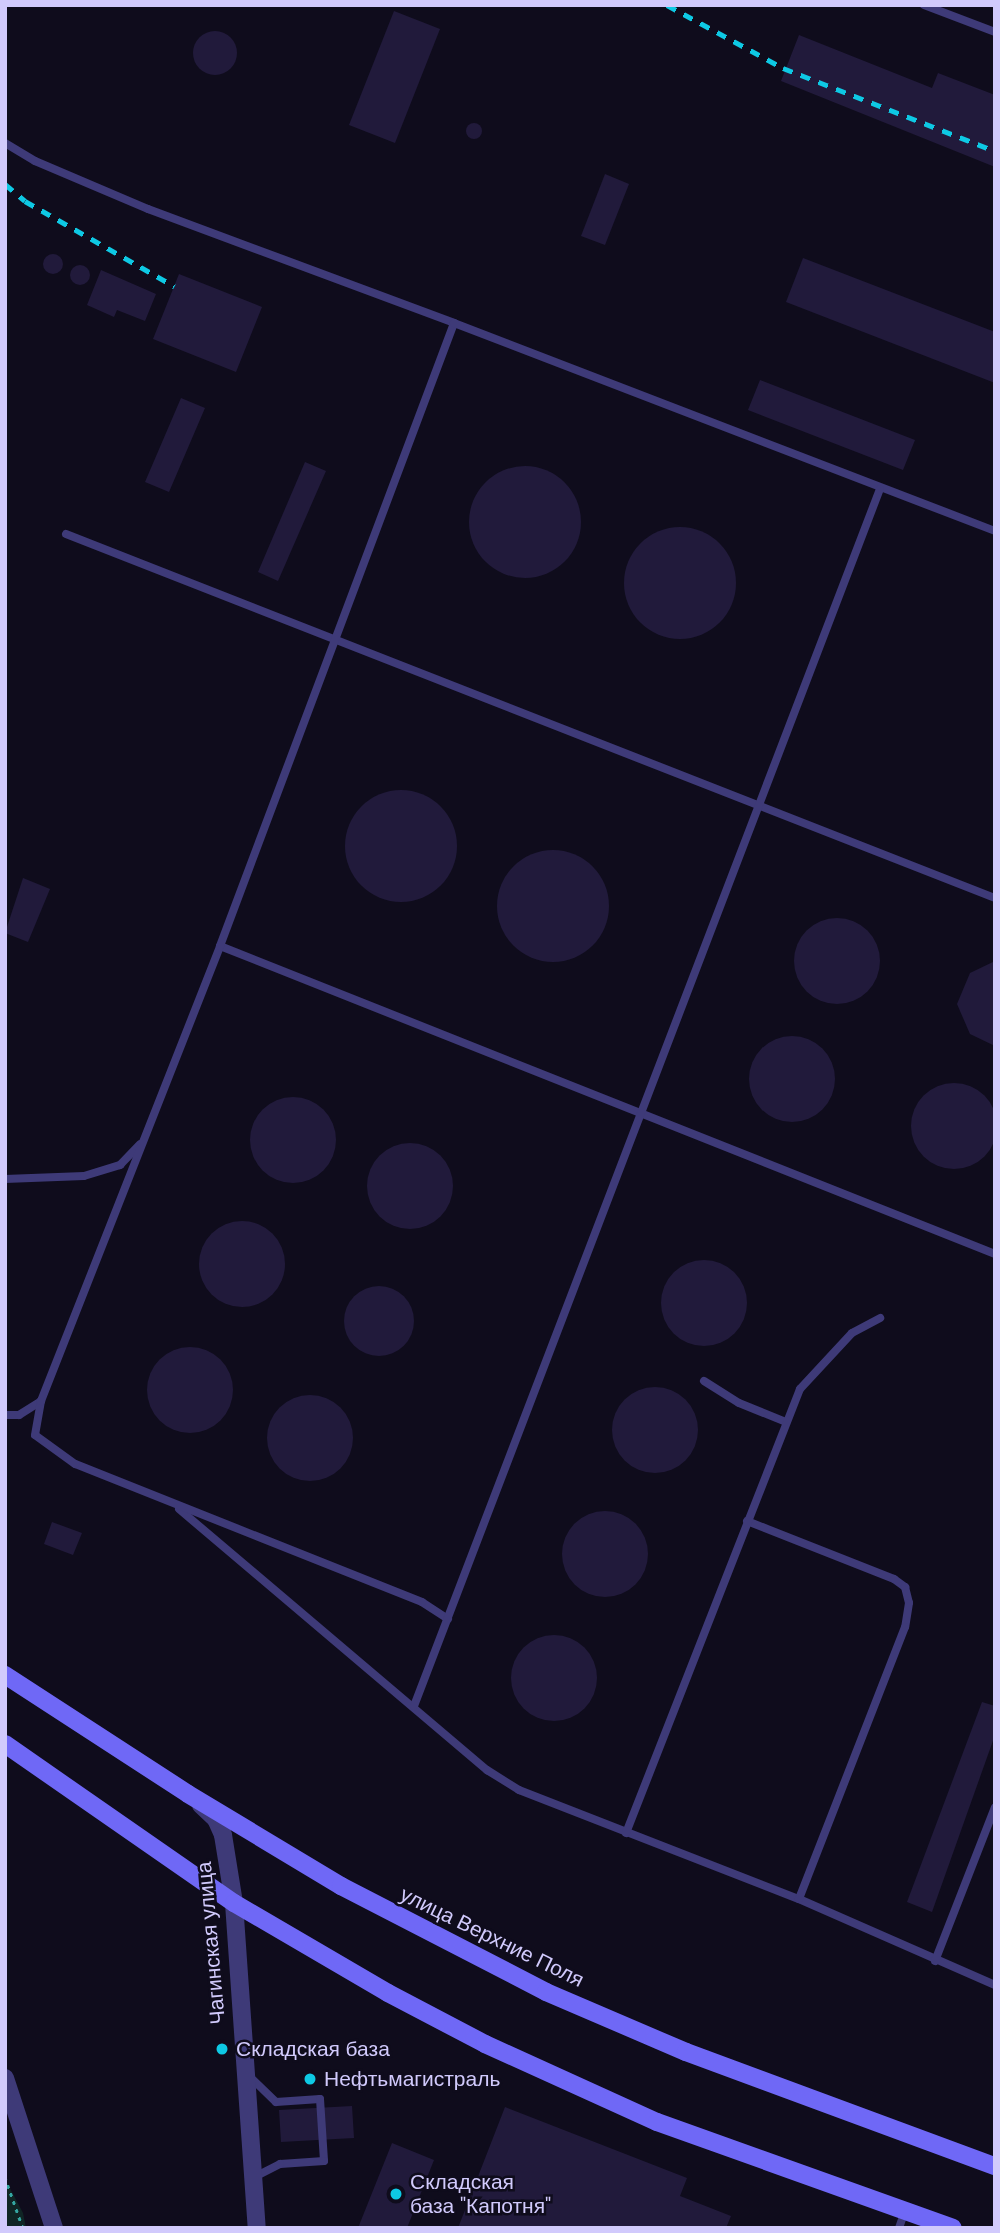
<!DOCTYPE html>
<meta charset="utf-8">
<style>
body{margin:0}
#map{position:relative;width:1000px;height:2233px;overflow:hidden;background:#0f0c1c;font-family:"DM Sans",sans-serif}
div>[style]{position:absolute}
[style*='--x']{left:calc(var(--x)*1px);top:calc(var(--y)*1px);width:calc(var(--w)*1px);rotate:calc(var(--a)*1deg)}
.green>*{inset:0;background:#102525}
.building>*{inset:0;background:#211a3b}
.round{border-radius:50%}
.path>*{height:2.5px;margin-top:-1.25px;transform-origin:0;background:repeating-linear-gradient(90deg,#34a6a2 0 3.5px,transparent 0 8.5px)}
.service>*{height:8px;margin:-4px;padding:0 4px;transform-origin:4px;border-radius:4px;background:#3e3a78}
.tertiary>*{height:18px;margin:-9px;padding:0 9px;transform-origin:9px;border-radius:9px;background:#3e3a78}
.secondary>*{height:18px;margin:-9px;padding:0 9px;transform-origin:9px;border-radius:9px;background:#6f68f6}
.rail>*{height:5px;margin-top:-2.5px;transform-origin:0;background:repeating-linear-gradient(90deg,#0ec9e4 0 10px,transparent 0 19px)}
.dots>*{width:19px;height:19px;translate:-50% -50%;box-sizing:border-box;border:4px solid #0f0c1c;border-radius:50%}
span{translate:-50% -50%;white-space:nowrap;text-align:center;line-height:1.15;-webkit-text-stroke:5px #0f0c1c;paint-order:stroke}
.street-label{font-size:21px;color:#d1cafc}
.poi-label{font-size:21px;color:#d1cafc}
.left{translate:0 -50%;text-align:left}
.frame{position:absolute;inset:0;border:7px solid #d1cafc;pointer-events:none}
</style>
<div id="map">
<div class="green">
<i style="clip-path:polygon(5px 2179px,23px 2213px,26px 2228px,5px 2228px)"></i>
</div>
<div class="building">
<i style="clip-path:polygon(394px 11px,440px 29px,395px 143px,349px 125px)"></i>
<i class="round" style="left:193px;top:31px;width:44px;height:44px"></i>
<i style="clip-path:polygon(799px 35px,932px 88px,938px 73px,995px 95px,995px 167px,781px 81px)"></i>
<i class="round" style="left:466px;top:123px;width:16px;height:16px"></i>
<i style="clip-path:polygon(605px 174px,629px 184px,605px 245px,581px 236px)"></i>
<i class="round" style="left:43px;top:254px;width:20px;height:20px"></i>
<i style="clip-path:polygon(803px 258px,995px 332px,995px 383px,786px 302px)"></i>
<i class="round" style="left:70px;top:265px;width:20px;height:20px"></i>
<i style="clip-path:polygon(101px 270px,156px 294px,145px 321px,117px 310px,114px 317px,87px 305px)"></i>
<i style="clip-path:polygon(179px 274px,262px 307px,236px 372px,153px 339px)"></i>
<i style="clip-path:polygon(760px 380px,915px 440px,903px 470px,748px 410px)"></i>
<i style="clip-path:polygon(181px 398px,205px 408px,169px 492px,145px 482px)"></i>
<i style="clip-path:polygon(305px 462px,326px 471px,278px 581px,258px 572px)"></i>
<i class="round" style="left:469px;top:466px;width:112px;height:112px"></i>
<i class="round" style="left:624px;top:527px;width:112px;height:112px"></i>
<i class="round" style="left:345px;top:790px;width:112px;height:112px"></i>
<i class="round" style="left:497px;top:850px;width:112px;height:112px"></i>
<i style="clip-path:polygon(23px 878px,50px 889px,28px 942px,5px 933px)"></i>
<i class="round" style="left:794px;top:918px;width:86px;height:86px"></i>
<i style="clip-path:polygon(995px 961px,995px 1046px,970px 1034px,957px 1004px,970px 973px)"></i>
<i class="round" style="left:749px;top:1036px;width:86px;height:86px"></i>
<i class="round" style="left:911px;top:1083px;width:86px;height:86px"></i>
<i class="round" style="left:250px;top:1097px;width:86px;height:86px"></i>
<i class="round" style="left:367px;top:1143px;width:86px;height:86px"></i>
<i class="round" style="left:199px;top:1221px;width:86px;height:86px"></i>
<i class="round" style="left:661px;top:1260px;width:86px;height:86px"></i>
<i class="round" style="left:344px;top:1286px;width:70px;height:70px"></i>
<i class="round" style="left:147px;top:1347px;width:86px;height:86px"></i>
<i class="round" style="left:612px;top:1387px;width:86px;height:86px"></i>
<i class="round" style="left:267px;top:1395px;width:86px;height:86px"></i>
<i class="round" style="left:562px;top:1511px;width:86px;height:86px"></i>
<i style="clip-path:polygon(52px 1522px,82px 1533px,73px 1555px,44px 1544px)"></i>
<i class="round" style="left:511px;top:1635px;width:86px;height:86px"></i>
<i style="clip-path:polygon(982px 1702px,995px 1706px,995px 1735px,932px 1912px,907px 1902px)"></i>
<i style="clip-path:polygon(352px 2106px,354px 2138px,281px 2142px,279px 2110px)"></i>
<i style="clip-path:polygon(505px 2107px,687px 2178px,680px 2196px,731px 2216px,726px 2228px,458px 2228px)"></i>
<i style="clip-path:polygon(392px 2143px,434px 2160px,407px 2228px,358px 2228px)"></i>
</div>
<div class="path">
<i style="--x:5;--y:2177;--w:54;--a:70.6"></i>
</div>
<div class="service">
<i style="--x:924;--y:5;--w:76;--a:20.8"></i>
<i style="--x:5;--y:143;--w:35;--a:31"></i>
<i style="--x:35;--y:161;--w:123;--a:23"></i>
<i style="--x:148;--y:209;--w:327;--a:20.4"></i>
<i style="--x:66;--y:534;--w:998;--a:21.4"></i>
<i style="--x:220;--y:946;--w:834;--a:21.67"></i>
<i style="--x:5;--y:1179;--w:79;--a:-2.2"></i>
<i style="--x:84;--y:1176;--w:38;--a:-17"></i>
<i style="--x:120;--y:1165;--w:29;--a:-46"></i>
<i style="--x:704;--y:1381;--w:41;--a:32.2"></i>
<i style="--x:739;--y:1403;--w:51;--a:22"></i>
<i style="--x:5;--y:1415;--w:14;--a:0"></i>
<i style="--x:19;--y:1415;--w:26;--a:-32"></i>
<i style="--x:179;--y:1509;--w:404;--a:40.3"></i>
<i style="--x:487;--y:1770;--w:38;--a:32"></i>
<i style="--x:519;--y:1790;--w:300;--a:21.3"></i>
<i style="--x:799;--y:1899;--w:214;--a:23.7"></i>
<i style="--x:747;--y:1521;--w:158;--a:21.5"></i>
<i style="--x:894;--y:1579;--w:14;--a:36"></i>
<i style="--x:905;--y:1587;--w:16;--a:76"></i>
<i style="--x:909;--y:1603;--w:24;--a:99"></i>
<i style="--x:905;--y:1627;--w:292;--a:111.3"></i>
<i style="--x:448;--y:1619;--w:31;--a:-147"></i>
<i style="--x:422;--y:1602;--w:373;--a:-158.3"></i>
<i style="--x:75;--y:1464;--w:49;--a:-144.1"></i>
<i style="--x:35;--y:1435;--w:35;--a:-80"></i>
<i style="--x:41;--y:1401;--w:489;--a:-68.5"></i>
<i style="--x:220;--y:946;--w:665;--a:-69.41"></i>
<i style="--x:454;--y:323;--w:580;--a:21.03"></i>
<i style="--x:414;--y:1706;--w:1303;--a:-69.05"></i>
<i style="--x:626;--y:1833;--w:477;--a:-68.6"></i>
<i style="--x:800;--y:1389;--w:76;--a:-47.1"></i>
<i style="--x:852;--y:1333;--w:32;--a:-28"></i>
<i style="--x:935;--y:1961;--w:165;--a:-68.7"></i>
<i style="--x:248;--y:2075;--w:39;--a:44"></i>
<i style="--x:276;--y:2102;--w:44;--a:-3.9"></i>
<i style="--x:320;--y:2099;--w:62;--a:86.3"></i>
<i style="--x:324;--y:2161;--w:44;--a:176.1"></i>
<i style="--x:280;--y:2164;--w:28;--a:153"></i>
<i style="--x:899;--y:2228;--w:18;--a:-71"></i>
</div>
<div class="tertiary">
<i style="--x:201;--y:1805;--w:21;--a:43"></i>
<i style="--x:216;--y:1819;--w:17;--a:66"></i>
<i style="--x:223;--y:1835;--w:69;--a:80.8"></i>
<i style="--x:234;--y:1903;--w:326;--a:86"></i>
<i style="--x:5;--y:2078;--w:158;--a:71.9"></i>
</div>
<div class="secondary">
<i style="--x:5;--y:1675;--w:218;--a:33"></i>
<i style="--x:188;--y:1794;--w:179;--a:31"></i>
<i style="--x:341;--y:1886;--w:231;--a:27.3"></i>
<i style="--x:546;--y:1992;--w:152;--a:23.2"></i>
<i style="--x:686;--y:2052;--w:329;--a:20.3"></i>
<i style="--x:5;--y:1744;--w:279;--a:34.8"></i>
<i style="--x:234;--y:1903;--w:178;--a:30.3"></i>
<i style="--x:388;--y:1993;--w:110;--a:27.7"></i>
<i style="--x:485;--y:2044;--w:189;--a:24.4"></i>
<i style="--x:657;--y:2122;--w:314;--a:19.7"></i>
</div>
<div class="rail">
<i style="--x:667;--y:5;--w:132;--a:28.5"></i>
<i style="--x:783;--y:68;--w:228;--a:21.4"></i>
<i style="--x:5;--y:184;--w:26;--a:40"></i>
<i style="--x:25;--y:201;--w:172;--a:29.7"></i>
</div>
<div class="dots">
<i style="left:222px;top:2049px;background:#0ec9e4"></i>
<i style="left:310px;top:2079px;background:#0ec9e4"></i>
<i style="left:396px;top:2194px;background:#0ec9e4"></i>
</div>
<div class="street-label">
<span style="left:492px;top:1937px;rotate:26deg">улица Верхние Поля</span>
<span style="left:211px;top:1943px;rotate:-95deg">Чагинская улица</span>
</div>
<div class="poi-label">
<span class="left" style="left:236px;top:2049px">Складская база</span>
<span class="left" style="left:324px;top:2079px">Нефтьмагистраль</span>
<span class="left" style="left:410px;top:2194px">Складская<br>база "Капотня"</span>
</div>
<div class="frame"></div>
</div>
